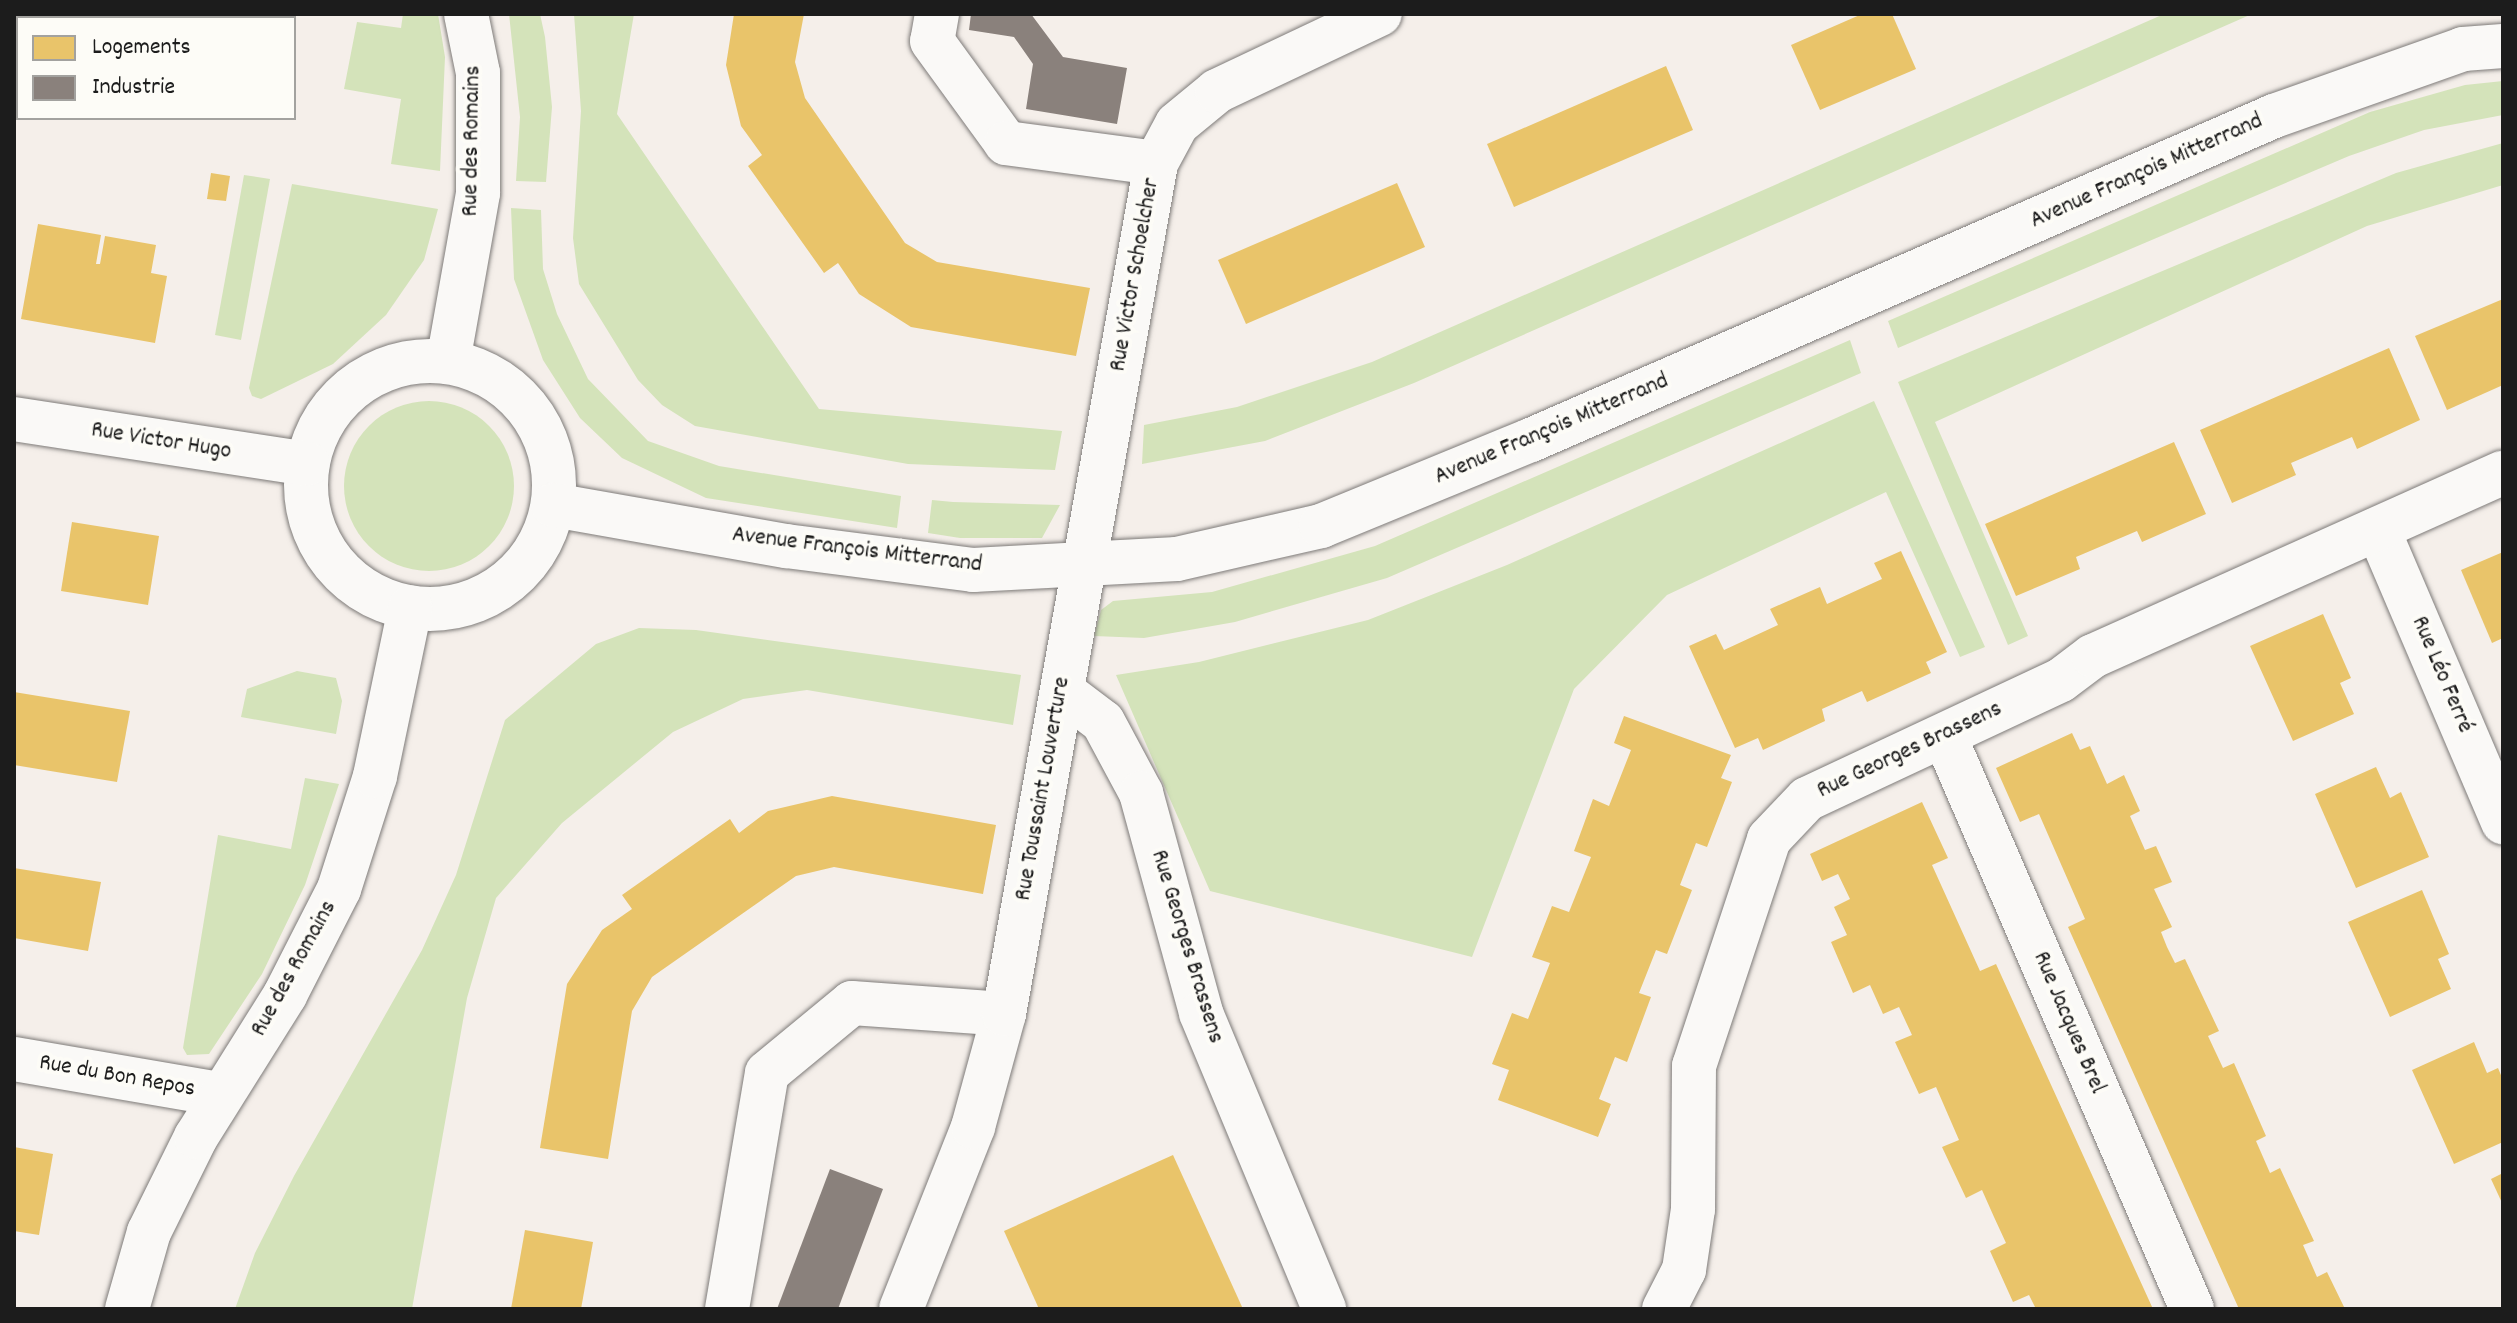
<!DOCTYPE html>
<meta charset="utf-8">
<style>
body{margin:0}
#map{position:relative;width:2517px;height:1323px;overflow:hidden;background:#f5efea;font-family:Dekko,sans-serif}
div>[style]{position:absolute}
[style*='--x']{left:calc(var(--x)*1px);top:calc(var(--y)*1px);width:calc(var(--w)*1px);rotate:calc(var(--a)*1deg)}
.green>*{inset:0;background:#d4e3ba}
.round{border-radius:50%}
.homes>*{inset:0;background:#e9c46a}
.industry>*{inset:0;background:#8a817c}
.roads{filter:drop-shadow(0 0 2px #7e7b79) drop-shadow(0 0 2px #7e7b79)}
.street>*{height:44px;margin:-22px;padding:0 22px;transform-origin:22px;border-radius:22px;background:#faf9f7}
.street>.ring{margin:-22px;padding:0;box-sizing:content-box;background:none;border:44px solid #faf9f7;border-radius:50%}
span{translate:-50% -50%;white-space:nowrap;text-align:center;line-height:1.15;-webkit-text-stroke:8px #fdfcf7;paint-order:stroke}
.street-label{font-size:24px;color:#1c1c1c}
.frame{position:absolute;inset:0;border:16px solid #1c1c1c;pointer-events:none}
.legend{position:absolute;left:16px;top:16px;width:280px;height:104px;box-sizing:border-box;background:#fdfcf7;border:2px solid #a3a29f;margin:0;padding:10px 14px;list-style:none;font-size:24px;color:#1c1c1c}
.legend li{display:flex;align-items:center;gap:16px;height:40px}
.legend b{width:40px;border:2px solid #a3a29f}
</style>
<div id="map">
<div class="green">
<i style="clip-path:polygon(403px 14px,438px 14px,445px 57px,440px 171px,391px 164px,401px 99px,344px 89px,357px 22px,401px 28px)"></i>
<i style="clip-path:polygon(509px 14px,540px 14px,545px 37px,552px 107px,546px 182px,516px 181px,520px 117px)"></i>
<i style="clip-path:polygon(574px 14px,634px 14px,617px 114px,819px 409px,1062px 431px,1055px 470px,908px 464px,695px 426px,662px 405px,638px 380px,579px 284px,573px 238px,581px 111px)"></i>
<i style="clip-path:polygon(2164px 14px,2252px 14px,1414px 383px,1265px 441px,1142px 464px,1144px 425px,1237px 407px,1372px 362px)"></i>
<i style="clip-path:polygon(2503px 81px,2503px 115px,2424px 130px,2349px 156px,1898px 348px,1888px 321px,2370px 112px,2465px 85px)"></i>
<i style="clip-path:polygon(2503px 143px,2503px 185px,2367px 226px,1935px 422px,2028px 636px,2008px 645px,1898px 382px,2396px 173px)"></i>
<i style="clip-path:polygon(244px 175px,270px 179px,241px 340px,215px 335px)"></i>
<i style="clip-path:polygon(292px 184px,438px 209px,424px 260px,386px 315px,333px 364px,261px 399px,252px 396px,249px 388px)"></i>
<i style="clip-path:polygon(511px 208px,541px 210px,543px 269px,557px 314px,588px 379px,648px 441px,719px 466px,901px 496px,897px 528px,706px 498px,622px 458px,580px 418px,543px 360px,514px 279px)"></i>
<i style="clip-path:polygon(1850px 340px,1861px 373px,1387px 578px,1235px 622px,1144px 638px,1094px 636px,1101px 610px,1113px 601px,1212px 592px,1375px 546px)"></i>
<i class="round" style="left:344px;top:401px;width:170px;height:170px"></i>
<i style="clip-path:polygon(1874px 401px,1985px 647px,1960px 657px,1886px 492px,1667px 595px,1574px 689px,1472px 957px,1210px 891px,1116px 675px,1199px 662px,1368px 620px,1507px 565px)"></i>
<i style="clip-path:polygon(932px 500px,953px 502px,1060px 505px,1042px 538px,960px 538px,928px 533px)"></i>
<i style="clip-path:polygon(639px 628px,696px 630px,1021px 675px,1013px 725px,807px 690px,743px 699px,673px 732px,562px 823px,496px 898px,467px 998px,412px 1309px,235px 1309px,255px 1253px,294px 1176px,422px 950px,456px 875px,505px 720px,596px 644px)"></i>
<i style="clip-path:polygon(297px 671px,336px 678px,342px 701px,336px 734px,241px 717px,247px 689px)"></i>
<i style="clip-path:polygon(305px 778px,339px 784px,305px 885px,262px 974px,209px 1054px,187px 1055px,183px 1048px,218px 835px,291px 849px)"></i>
</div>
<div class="homes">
<i style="clip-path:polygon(170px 14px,249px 14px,169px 18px)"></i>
<i style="clip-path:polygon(734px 14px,804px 14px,795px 62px,805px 98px,905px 243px,937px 262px,1090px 288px,1076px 356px,911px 327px,859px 294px,838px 263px,824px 273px,748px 166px,762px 155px,741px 126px,726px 65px)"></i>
<i style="clip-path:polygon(1862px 14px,1892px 14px,1916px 69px,1820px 110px,1791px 45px)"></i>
<i style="clip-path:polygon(1666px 66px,1693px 130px,1514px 207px,1487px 144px)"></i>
<i style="clip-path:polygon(211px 173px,230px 176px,226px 201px,207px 199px)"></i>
<i style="clip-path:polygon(1397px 183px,1425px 247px,1246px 324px,1218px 260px)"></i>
<i style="clip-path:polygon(38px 224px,101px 235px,96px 264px,100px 264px,105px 236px,156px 245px,151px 273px,167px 276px,155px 343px,21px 319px)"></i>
<i style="clip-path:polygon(2503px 299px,2503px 385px,2447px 410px,2415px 336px)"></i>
<i style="clip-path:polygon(2389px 348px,2420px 420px,2357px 449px,2352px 437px,2291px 463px,2296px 475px,2232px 503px,2200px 430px)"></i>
<i style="clip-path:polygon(2174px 442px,2206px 514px,2142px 542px,2137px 531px,2076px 557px,2080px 569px,2016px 596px,1985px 524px)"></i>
<i style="clip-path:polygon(72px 522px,159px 536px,148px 605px,61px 591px)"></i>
<i style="clip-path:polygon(1901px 551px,1947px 652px,1926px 662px,1931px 673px,1867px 702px,1862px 691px,1822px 709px,1825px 721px,1763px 750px,1758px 738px,1735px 748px,1689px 646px,1716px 634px,1724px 650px,1778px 625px,1770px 609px,1820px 587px,1827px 604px,1882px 579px,1874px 563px)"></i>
<i style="clip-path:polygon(2503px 552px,2503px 638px,2492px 643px,2461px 570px)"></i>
<i style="clip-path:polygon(2323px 614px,2351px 678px,2340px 683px,2354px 714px,2293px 741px,2250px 646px)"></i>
<i style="clip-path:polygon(14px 692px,130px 711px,117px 782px,14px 765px)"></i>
<i style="clip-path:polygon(1624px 716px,1731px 755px,1721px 778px,1732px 782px,1707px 847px,1696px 843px,1680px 885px,1692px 890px,1667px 954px,1656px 950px,1639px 993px,1651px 997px,1627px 1062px,1615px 1057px,1599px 1099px,1611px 1104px,1598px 1137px,1498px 1100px,1509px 1070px,1492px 1064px,1512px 1013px,1528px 1019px,1550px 963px,1532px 957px,1552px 906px,1569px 912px,1591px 857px,1574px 851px,1593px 799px,1609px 806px,1631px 750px,1614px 743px)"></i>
<i style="clip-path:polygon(2072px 733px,2080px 750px,2090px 746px,2107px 784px,2124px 775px,2140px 811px,2130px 816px,2145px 850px,2156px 846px,2172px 882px,2154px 889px,2172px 927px,2161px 932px,2167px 947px,2175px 963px,2185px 959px,2219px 1031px,2208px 1036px,2223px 1068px,2234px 1063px,2266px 1136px,2256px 1141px,2270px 1173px,2280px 1168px,2314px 1241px,2303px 1245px,2317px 1277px,2327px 1272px,2345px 1309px,2239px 1309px,2068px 927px,2085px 919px,2039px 814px,2020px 822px,1996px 768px)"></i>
<i style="clip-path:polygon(2376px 767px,2390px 798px,2401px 792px,2429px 857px,2356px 888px,2315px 794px)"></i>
<i style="clip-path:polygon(832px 796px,996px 825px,983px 894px,834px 867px,796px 876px,652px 977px,632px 1011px,608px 1159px,540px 1148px,567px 984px,602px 930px,632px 909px,622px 895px,730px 819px,739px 833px,768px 811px)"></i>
<i style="clip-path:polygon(1922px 802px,1948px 858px,1932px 865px,1980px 971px,1996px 964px,2153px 1309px,2036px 1309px,2029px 1295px,2013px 1302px,1990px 1251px,2006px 1243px,1994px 1217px,1982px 1190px,1966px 1198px,1942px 1147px,1959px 1140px,1936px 1087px,1919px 1094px,1895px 1042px,1912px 1035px,1899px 1007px,1883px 1014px,1870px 985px,1853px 993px,1831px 942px,1847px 935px,1834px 907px,1850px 899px,1838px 874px,1822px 881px,1810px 854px)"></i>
<i style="clip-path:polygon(14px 868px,101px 882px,88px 951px,14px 938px)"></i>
<i style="clip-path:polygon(2422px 890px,2449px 954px,2438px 959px,2451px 989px,2390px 1017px,2348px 922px)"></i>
<i style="clip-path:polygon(2474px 1042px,2487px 1073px,2498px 1068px,2503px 1080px,2503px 1142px,2454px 1164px,2412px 1070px)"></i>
<i style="clip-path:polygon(14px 1147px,53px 1154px,39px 1235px,14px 1231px)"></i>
<i style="clip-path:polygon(1173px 1155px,1243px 1309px,1039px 1309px,1004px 1231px)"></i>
<i style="clip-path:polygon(2503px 1173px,2503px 1205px,2491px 1179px)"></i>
<i style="clip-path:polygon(525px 1230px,593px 1242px,581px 1309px,511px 1309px)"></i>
</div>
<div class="industry">
<i style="clip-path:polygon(971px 14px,1031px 14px,1063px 57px,1127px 68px,1117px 124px,1026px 109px,1033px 64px,1014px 37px,969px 30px)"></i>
<i style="clip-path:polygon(830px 1169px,883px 1189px,838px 1309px,777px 1309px)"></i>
</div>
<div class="roads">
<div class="street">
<i style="--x:937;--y:14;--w:27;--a:100"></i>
<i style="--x:932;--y:41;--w:126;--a:54"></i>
<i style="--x:1006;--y:143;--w:151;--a:7.6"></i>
<i class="ring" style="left:306px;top:361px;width:204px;height:204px"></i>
<i style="--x:448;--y:362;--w:172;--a:-79.9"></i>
<i style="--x:478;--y:193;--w:120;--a:-90"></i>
<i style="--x:478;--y:73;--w:60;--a:-101.5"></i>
<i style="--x:14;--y:419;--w:297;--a:8.7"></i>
<i style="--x:553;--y:505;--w:237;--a:10"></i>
<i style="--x:786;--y:546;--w:189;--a:7.3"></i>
<i style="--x:973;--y:570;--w:204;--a:-3.1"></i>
<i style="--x:1177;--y:559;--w:148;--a:-12.9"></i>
<i style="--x:1321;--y:526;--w:227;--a:-22.3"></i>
<i style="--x:1531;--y:440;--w:811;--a:-23.56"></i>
<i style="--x:2274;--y:116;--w:201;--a:-19.5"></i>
<i style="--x:2463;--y:49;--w:40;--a:-4.3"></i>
<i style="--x:2378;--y:529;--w:319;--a:66.9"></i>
<i style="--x:1062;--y:691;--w:51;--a:37.1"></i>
<i style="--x:1103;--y:722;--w:81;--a:61.8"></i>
<i style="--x:1141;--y:793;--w:228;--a:74.7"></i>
<i style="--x:1201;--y:1013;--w:321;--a:67.4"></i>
<i style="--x:1945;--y:737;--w:623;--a:66.64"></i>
<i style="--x:14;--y:1059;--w:208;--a:9.7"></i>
<i style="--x:127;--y:1309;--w:80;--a:-74.1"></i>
<i style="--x:149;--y:1232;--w:106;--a:-63.7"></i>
<i style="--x:196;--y:1137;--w:168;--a:-57.9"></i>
<i style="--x:285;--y:995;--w:119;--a:-63"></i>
<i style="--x:339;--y:889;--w:119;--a:-72.3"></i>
<i style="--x:375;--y:776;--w:172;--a:-78.2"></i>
<i style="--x:727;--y:1309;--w:239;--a:-80.4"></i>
<i style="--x:767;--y:1073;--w:110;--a:-39.5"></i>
<i style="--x:852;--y:1003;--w:152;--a:4.1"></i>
<i style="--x:901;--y:1309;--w:196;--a:-68.4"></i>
<i style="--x:973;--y:1127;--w:117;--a:-74.7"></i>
<i style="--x:1004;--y:1014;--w:864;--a:-79.87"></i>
<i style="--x:1156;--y:163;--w:44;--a:-61.7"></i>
<i style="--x:1177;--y:124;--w:52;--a:-39.5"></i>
<i style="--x:1217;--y:91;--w:180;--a:-25.3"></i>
<i style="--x:1664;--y:1309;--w:44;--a:-62.9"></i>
<i style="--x:1684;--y:1270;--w:62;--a:-81.6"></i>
<i style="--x:1693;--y:1209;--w:143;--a:-89.6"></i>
<i style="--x:1694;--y:1066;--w:239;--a:-71.7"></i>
<i style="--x:1769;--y:839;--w:55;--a:-46.5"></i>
<i style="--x:1807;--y:799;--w:280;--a:-25.1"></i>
<i style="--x:2061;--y:680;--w:40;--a:-37"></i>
<i style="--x:2093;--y:656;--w:449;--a:-24.1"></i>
</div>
</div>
<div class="street-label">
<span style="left:473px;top:141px;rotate:-89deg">Rue des Romains</span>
<span style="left:2147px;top:172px;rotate:-24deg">Avenue François Mitterrand</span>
<span style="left:1136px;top:275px;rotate:-80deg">Rue Victor Schoelcher</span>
<span style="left:1552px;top:430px;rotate:-23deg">Avenue François Mitterrand</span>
<span style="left:161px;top:442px;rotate:9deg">Rue Victor Hugo</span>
<span style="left:857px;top:551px;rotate:7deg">Avenue François Mitterrand</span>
<span style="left:2441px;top:675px;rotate:67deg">Rue Léo Ferré</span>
<span style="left:1910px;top:751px;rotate:-25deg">Rue Georges Brassens</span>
<span style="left:1044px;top:789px;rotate:-80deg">Rue Toussaint Louverture</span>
<span style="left:1186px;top:947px;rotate:73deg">Rue Georges Brassens</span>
<span style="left:295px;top:969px;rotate:-61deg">Rue des Romains</span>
<span style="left:2068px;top:1023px;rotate:67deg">Rue Jacques Brel</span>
<span style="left:117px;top:1077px;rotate:10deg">Rue du Bon Repos</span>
</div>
<div class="frame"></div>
<ul class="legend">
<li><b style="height:22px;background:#e9c46a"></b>Logements</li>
<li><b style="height:22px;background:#8a817c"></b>Industrie</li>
</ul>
</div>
